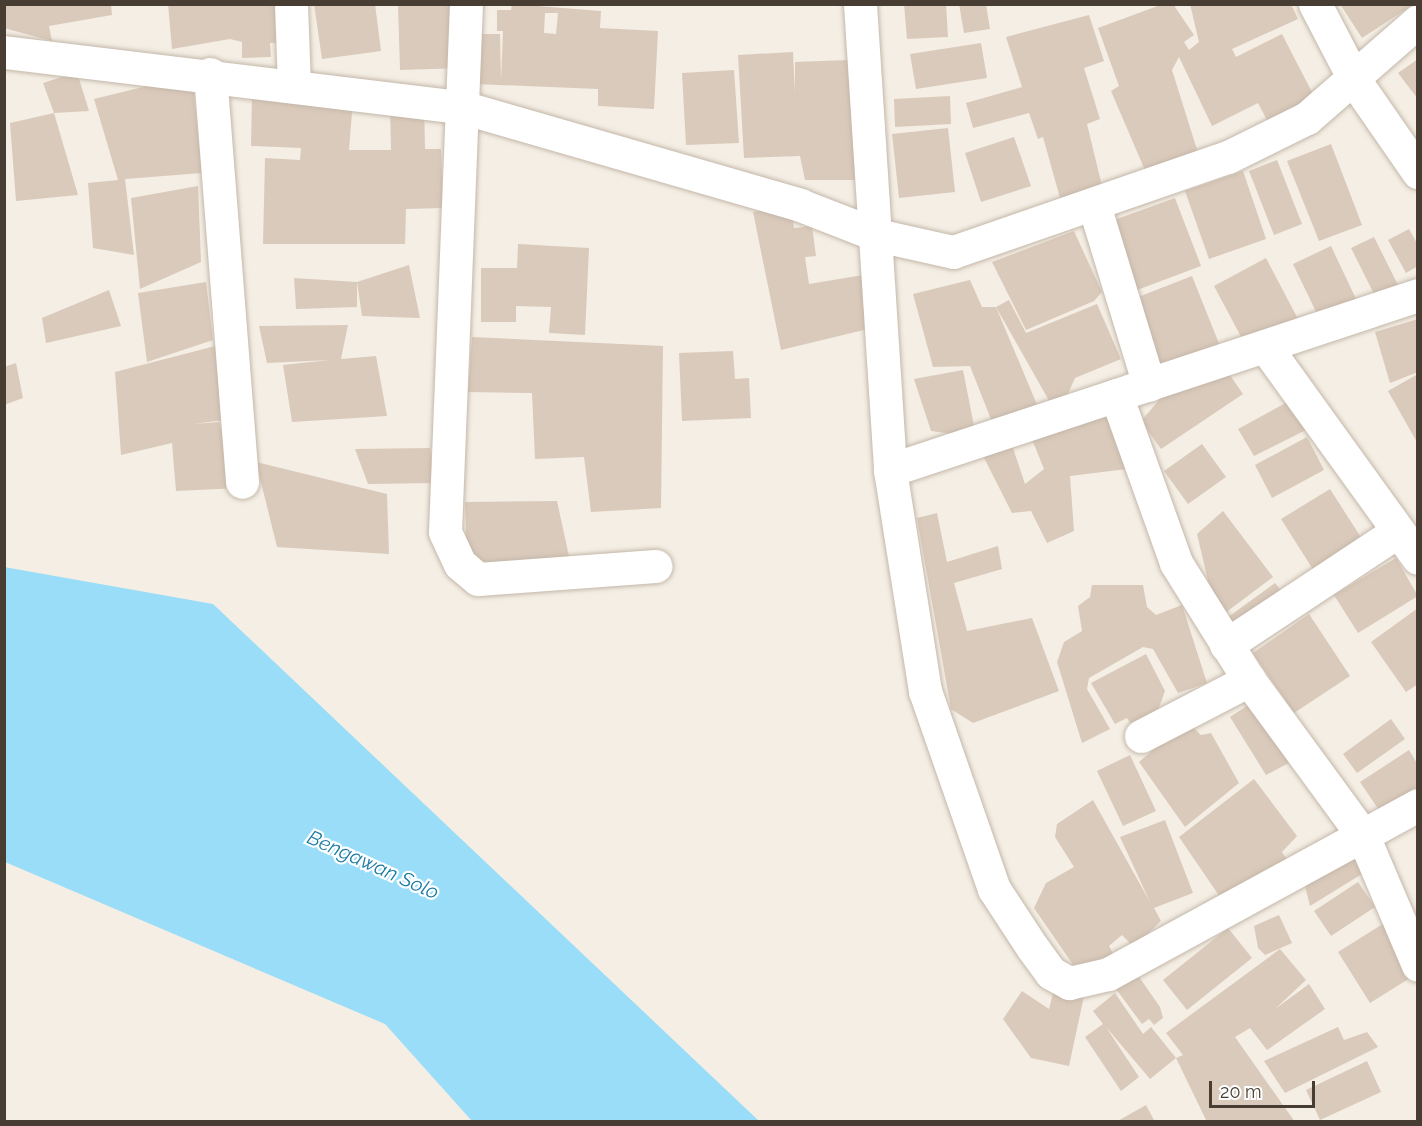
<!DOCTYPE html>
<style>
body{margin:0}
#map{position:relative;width:1422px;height:1126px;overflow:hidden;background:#f4eee4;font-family:Raleway,sans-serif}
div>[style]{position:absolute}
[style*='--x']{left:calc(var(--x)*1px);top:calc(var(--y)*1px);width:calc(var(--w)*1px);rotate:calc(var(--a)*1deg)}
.water>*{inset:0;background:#99ddf8}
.building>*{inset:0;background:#dacabb}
.roads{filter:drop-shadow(0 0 2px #c4b7a9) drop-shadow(0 0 2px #c4b7a9)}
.street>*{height:33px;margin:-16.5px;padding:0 16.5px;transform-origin:16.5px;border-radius:16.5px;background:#fff}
span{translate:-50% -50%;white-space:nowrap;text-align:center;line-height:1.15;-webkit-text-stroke:4.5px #fff;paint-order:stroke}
.water-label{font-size:20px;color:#1e7ca5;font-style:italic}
.frame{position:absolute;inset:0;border:6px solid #473d33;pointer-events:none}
.scale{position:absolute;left:1209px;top:1081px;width:106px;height:27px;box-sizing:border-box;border:3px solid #473d33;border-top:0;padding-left:8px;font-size:18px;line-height:21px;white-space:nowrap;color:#473d33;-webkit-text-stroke:4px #fff;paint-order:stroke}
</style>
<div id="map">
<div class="water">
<i style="clip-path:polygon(4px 567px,213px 604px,759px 1121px,472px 1121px,385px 1024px,5px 862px)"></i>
</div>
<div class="building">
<i style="clip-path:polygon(4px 4px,111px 4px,112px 15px,49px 26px,52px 41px,4px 28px)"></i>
<i style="clip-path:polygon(168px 4px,291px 4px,292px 42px,270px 43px,271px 57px,242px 58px,242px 42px,230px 39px,172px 49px)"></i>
<i style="clip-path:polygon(314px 4px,375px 4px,381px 51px,322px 59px)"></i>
<i style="clip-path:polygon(398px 4px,455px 4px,463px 68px,400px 70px)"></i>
<i style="clip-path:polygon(evenodd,512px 4px,601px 11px,600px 28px,658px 31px,654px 109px,598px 106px,598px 89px,475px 84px,474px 34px,500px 34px,501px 81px,503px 31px,497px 31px,497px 10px,511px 10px,512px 4px,545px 13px,558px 13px,556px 34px,544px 33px,545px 13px)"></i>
<i style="clip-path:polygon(904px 4px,946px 4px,948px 37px,907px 39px)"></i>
<i style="clip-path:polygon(959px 4px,986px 4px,990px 29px,964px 33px)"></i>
<i style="clip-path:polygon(1163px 4px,1173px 4px,1194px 35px,1184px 42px,1189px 50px,1199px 42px,1190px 4px,1291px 4px,1298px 19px,1232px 49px,1236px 57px,1282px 34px,1316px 100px,1269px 124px,1258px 103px,1212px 126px,1179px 57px,1172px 70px,1199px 156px,1147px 175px,1111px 91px,1119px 86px,1098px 28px)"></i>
<i style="clip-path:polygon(1340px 4px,1414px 4px,1362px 38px)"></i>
<i style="clip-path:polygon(1089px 15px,1104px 61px,1084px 68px,1100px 119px,1087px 124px,1103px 190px,1060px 198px,1043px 137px,1038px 139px,1029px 113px,973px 128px,966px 103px,1022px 87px,1006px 37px)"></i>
<i style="clip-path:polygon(981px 43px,987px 78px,916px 89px,910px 54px)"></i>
<i style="clip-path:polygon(793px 52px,795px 93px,795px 62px,848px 60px,856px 180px,805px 180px,800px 156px,744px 158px,738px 55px)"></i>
<i style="clip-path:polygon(1418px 59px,1418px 99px,1398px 73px)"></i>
<i style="clip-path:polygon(734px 70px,739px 143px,686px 145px,682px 73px)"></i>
<i style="clip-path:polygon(77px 72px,89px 111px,54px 113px,43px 83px)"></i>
<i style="clip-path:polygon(192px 75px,202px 173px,125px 179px,134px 255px,93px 248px,88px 183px,118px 180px,94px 99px)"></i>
<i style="clip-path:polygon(252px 95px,353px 100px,349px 150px,391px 150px,390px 105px,424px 104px,425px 149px,441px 149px,443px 208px,406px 209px,405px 244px,263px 244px,265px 158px,300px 160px,301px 148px,251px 146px)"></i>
<i style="clip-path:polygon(950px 96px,951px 124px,895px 127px,894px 99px)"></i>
<i style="clip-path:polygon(54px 113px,78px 195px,16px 201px,10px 123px)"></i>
<i style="clip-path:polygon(948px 128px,955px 192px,899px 198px,892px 134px)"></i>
<i style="clip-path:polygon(1014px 137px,1031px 186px,981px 202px,965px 153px)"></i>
<i style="clip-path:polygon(1331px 144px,1362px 225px,1319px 241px,1287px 161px)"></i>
<i style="clip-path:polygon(1277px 160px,1302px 224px,1274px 235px,1249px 171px)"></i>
<i style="clip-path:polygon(1243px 171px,1266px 239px,1209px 259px,1185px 191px)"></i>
<i style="clip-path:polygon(198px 186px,201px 262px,140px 289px,131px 198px)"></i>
<i style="clip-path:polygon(1175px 198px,1201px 266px,1129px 293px,1103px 224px)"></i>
<i style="clip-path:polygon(791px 206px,794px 228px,812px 226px,816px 256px,805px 257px,809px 284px,863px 275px,872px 328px,781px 350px,753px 212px)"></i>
<i style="clip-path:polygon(1409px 229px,1418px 245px,1418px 266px,1406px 273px,1388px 240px)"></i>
<i style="clip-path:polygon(1074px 231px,1102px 292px,1094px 301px,1026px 330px,992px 262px)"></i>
<i style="clip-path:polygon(1374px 237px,1402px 293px,1379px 304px,1351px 248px)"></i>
<i style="clip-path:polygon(518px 244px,589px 248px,585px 335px,549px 333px,551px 307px,516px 306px,516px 322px,481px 322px,481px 268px,517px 268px)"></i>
<i style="clip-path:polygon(1331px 246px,1357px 301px,1319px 318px,1293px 264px)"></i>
<i style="clip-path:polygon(1266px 258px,1298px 319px,1246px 346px,1214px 286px)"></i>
<i style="clip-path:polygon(409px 265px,420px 318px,362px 316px,357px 282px,357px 307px,296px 309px,294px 278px,357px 282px)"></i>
<i style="clip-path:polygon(1192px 276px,1222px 351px,1158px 377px,1128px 301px)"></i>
<i style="clip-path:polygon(970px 280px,982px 307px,996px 307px,1038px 407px,992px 422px,970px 366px,933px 367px,913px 294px)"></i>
<i style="clip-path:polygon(206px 282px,213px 340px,147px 362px,138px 293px)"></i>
<i style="clip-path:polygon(109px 290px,121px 326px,46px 343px,42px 318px)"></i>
<i style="clip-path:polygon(1009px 300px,1026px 333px,1097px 304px,1121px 359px,1075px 378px,1063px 405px,1052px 406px,996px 307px)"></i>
<i style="clip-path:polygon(1418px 319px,1418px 372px,1390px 383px,1375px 332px)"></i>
<i style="clip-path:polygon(348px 325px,341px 359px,376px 356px,387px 416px,292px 422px,283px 365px,330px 360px,267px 363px,259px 326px)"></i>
<i style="clip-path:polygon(472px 337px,663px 346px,661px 508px,591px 512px,584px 457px,535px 459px,532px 393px,468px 392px)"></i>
<i style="clip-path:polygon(223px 344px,231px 419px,194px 424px,219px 422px,239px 488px,176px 491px,172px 443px,121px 455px,115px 372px)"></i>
<i style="clip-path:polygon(733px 351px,735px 379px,749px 378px,751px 418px,682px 421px,679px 353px)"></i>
<i style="clip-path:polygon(16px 363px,23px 398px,4px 405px,4px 367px)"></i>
<i style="clip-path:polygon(1223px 365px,1243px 394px,1161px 449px,1141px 421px,1166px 392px)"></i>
<i style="clip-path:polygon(963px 370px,974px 426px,960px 435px,931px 431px,914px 379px)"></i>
<i style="clip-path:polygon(1418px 374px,1418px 444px,1388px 391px)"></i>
<i style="clip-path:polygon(1291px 400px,1310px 428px,1254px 456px,1238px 429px)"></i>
<i style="clip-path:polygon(1113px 410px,1135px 468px,1070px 476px,1074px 531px,1047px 543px,1031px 511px,1012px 513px,978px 446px,1009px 436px,1025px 484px,1044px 469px,1029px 432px)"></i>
<i style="clip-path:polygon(1307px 437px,1324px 470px,1272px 498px,1255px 465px)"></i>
<i style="clip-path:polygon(1202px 444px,1226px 477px,1188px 504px,1164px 471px)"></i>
<i style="clip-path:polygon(430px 448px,434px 483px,368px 484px,355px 449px)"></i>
<i style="clip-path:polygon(256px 462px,387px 494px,389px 554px,277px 547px)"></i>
<i style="clip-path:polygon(1330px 489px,1362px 539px,1314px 571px,1281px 519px)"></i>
<i style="clip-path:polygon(557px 501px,570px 561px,467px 562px,465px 502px)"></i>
<i style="clip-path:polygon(1223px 511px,1273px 577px,1225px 613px,1212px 598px,1197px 534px)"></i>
<i style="clip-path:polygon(937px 513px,947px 562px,998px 546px,1002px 569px,954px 583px,967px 631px,1032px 618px,1059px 691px,973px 723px,951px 709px,917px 518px)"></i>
<i style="clip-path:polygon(1396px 558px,1418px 596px,1358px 633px,1334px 595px)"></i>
<i style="clip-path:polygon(1275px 583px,1286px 597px,1232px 637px,1224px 620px)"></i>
<i style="clip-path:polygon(1092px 585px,1143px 585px,1147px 607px,1156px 615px,1182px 605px,1207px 683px,1178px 693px,1153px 649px,1143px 647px,1089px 678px,1087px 689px,1110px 729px,1082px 743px,1057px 662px,1064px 642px,1082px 631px,1078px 606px,1090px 597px)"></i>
<i style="clip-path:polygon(1418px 608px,1418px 684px,1406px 692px,1371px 642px)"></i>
<i style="clip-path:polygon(1309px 614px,1350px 676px,1294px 713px,1253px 653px)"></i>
<i style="clip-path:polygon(1146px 654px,1165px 691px,1157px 713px,1137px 734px,1127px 718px,1115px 724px,1091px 683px)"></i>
<i style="clip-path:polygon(1256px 700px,1298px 758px,1266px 775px,1230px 717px)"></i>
<i style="clip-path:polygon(1391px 719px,1405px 739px,1357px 773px,1343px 754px)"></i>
<i style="clip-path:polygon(1194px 728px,1201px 735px,1211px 733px,1239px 783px,1185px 827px,1139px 762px,1174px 732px)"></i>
<i style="clip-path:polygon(1409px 750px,1418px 765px,1418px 800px,1381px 813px,1360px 782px)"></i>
<i style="clip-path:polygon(1130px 755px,1156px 811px,1123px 826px,1097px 771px)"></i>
<i style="clip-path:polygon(1254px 779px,1297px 836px,1282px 852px,1288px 861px,1222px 900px,1179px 837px)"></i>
<i style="clip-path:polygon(1093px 800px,1150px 902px,1120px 837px,1165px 820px,1193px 893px,1154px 908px,1161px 921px,1134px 947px,1122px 935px,1109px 946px,1115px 957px,1078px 972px,1034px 908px,1046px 883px,1074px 867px,1055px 837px,1057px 824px)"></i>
<i style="clip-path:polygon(1360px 852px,1370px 869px,1310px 906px,1305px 886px)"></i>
<i style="clip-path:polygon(1358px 882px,1375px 907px,1331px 936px,1314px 911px)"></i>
<i style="clip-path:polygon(1279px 915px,1292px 943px,1265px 955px,1258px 948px,1254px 926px)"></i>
<i style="clip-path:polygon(1386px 922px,1418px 973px,1370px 1003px,1338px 952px)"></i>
<i style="clip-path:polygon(1228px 928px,1252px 958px,1187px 1010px,1163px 980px)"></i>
<i style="clip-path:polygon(1280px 949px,1306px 980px,1275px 1009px,1309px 984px,1325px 1009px,1267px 1050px,1250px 1028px,1235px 1037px,1295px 1122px,1207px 1122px,1176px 1058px,1183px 1055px,1166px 1033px)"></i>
<i style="clip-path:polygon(1137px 974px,1160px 1007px,1163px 1018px,1154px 1025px,1149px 1019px,1142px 1024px,1116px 989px)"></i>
<i style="clip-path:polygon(1054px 989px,1084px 996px,1069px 1066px,1031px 1058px,1003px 1019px,1022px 991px,1049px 1009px)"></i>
<i style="clip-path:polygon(1115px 993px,1143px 1034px,1151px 1027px,1176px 1058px,1150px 1079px,1106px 1027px,1139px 1077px,1121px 1091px,1085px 1037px,1103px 1024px,1093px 1011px)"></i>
<i style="clip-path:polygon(1338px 1027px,1344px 1040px,1367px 1032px,1378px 1047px,1285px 1093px,1264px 1061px)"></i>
<i style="clip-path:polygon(1367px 1061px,1381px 1092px,1320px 1120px,1306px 1090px)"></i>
<i style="clip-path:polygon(1146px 1105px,1155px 1122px,1116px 1122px)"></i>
</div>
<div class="roads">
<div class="street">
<i style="--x:291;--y:4;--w:82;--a:87.9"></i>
<i style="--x:466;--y:4;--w:528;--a:92.28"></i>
<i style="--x:445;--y:532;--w:35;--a:65"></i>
<i style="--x:460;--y:564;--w:23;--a:40"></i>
<i style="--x:478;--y:579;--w:178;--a:-4.2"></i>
<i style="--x:860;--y:4;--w:467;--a:86.3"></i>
<i style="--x:890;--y:470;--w:224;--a:81"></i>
<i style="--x:925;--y:691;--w:210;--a:70.8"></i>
<i style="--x:994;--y:889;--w:69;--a:56.8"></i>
<i style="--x:1032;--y:947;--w:32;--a:54"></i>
<i style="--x:1051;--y:973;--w:21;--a:29"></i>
<i style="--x:1069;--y:983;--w:40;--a:-13"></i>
<i style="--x:1108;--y:974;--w:353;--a:-28.6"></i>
<i style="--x:1315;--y:4;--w:87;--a:62.5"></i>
<i style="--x:1355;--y:81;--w:111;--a:55.3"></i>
<i style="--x:4;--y:52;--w:464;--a:6.9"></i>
<i style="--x:465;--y:108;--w:349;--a:16.1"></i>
<i style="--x:800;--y:205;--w:83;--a:21.3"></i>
<i style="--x:877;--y:235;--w:78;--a:12.6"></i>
<i style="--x:953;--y:252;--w:291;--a:-19.1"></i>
<i style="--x:1228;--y:157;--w:88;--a:-26.3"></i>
<i style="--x:1307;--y:118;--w:147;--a:-41.1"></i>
<i style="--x:210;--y:74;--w:409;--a:85.5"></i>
<i style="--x:1094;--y:205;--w:188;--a:73"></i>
<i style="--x:1265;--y:346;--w:261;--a:54.2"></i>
<i style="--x:1116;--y:395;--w:178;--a:70.3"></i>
<i style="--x:1176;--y:563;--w:138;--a:58"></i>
<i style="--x:1249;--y:680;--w:193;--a:53.8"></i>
<i style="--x:1363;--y:836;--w:140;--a:66.9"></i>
<i style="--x:890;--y:470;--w:556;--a:-18.34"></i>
<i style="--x:1226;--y:645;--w:206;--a:-33.5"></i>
<i style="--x:1141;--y:736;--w:122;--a:-27.4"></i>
</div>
</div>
<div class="water-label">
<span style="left:373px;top:865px;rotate:24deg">Bengawan Solo</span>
</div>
<div class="frame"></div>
<div class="scale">20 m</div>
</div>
